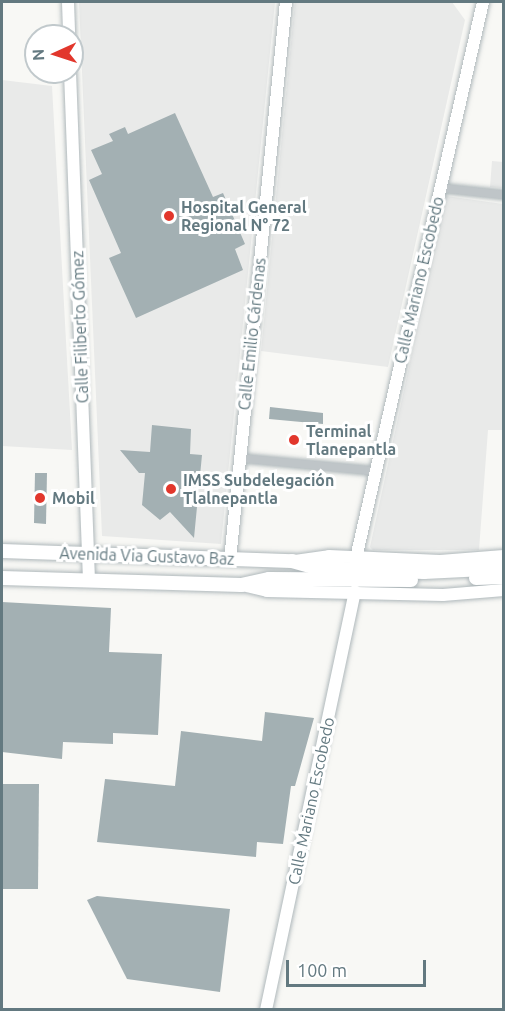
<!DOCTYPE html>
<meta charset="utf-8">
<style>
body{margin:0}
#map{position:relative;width:505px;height:1011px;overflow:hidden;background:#f8f8f5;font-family:Ubuntu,sans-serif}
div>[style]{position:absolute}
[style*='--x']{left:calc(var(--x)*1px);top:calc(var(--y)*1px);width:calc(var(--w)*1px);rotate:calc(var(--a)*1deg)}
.built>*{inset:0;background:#e9eae9}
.building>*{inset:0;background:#a3b0b3}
.roads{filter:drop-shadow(0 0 2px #afb8bb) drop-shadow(0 0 2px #afb8bb)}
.street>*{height:8px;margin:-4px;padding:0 4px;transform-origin:4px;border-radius:4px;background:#bfc5c8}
.secondary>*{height:12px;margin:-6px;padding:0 6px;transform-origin:6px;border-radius:6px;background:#fff}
.primary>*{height:14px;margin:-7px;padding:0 7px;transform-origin:7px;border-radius:7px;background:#fff}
.dots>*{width:16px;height:16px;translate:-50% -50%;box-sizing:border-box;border:3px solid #fff;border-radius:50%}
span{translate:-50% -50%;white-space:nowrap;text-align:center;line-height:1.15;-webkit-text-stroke:6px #fff;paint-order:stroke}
.poi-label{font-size:16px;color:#637980;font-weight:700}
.left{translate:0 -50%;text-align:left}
.street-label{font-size:16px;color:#637980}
.frame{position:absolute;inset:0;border:3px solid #637980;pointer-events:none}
.north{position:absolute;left:24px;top:24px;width:60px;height:60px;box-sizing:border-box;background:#fff;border:2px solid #c1c9cc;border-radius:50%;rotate:267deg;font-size:16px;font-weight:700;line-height:24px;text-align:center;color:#637980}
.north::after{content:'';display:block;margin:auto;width:21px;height:27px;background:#e2372c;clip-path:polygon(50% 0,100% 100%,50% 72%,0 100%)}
.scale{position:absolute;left:286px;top:960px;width:140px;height:27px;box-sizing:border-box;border:3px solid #637980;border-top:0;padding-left:8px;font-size:18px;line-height:21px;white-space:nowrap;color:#637980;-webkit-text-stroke:4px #fff;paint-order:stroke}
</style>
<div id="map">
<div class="built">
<i style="clip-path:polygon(79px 2px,275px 2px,221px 544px,102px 536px)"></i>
<i style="clip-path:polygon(295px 2px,452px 2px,465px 20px,388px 367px,261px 351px)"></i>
<i style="clip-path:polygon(2px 80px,52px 86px,72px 450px,2px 446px)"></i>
<i style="clip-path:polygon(492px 161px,503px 162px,503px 188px,490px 187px)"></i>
<i style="clip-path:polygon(446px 196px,503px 204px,503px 430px,488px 430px,479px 550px,373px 550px,370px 547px)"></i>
</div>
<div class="building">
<i style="clip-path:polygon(175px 113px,213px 197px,223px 193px,245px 244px,235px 249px,243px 270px,136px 318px,109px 258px,121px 253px,89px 180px,102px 174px,91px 150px,113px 141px,109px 134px,125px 127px,128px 134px)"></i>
<i style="clip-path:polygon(270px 407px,323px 413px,323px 424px,269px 419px)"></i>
<i style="clip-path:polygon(152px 425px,191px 429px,190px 454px,202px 455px,194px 538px,170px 512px,160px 520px,142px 505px,145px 473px,139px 473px,120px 450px,150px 452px)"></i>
<i style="clip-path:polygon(35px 473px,47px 473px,46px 524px,34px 523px)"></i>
<i style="clip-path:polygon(2px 602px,111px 608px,109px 652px,162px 654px,158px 735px,113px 733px,113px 744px,63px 742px,62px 759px,2px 752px)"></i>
<i style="clip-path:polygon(265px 712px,314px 718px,295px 786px,291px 786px,283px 844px,257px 842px,256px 857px,97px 842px,105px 779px,175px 786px,181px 731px,262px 741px)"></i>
<i style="clip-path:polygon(2px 784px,39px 784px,38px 889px,2px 889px)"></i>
<i style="clip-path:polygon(97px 896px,230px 909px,220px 992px,127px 979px,87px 900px)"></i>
</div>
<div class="roads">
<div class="street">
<i style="--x:440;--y:188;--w:64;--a:6.2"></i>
<i style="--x:239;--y:458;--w:137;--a:5.5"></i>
</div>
<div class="secondary">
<i style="--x:68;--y:2;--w:34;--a:88"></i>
<i style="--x:70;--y:72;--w:509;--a:87.86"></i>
<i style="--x:356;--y:558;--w:570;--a:-77.13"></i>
<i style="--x:230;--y:560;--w:561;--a:-84.27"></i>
<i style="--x:295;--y:561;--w:34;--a:-8"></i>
<i style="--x:329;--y:556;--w:111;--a:2.6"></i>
<i style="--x:440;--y:561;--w:64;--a:-4.5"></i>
<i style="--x:242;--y:585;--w:26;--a:13"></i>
<i style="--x:267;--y:591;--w:176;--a:1.3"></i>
<i style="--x:443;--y:595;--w:61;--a:-4.7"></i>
<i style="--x:266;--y:1010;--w:428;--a:-78"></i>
</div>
<div class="primary">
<i style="--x:2;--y:551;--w:290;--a:2"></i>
<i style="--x:292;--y:561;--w:25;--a:16"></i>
<i style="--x:316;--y:568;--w:108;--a:2.1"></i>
<i style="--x:424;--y:572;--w:80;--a:-2.9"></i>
<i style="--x:2;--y:578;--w:239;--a:1.7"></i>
<i style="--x:241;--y:585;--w:29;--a:-12"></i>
<i style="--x:269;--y:579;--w:142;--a:0.4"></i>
<i style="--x:476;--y:578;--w:28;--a:-2"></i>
</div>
</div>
<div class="dots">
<i style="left:169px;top:216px;background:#e2372c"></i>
<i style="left:294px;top:440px;background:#e2372c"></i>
<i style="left:171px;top:489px;background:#e2372c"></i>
<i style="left:40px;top:498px;background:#e2372c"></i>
</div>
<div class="poi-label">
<span class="left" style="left:181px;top:216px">Hospital General<br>Regional N° 72</span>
<span class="left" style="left:306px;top:440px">Terminal<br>Tlanepantla</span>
<span class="left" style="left:183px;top:489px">IMSS Subdelegación<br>Tlalnepantla</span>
<span class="left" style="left:52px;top:498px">Mobil</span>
</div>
<div class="street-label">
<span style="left:419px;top:280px;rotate:-77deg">Calle Mariano Escobedo</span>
<span style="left:80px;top:327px;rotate:-92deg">Calle Filiberto Gómez</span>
<span style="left:252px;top:334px;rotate:-84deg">Calle Emilio Cárdenas</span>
<span style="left:147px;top:556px;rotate:2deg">Avenida Via Gustavo Baz</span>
<span style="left:311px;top:801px;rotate:-78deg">Calle Mariano Escobedo</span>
</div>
<div class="frame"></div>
<div class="north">N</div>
<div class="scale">100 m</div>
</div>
